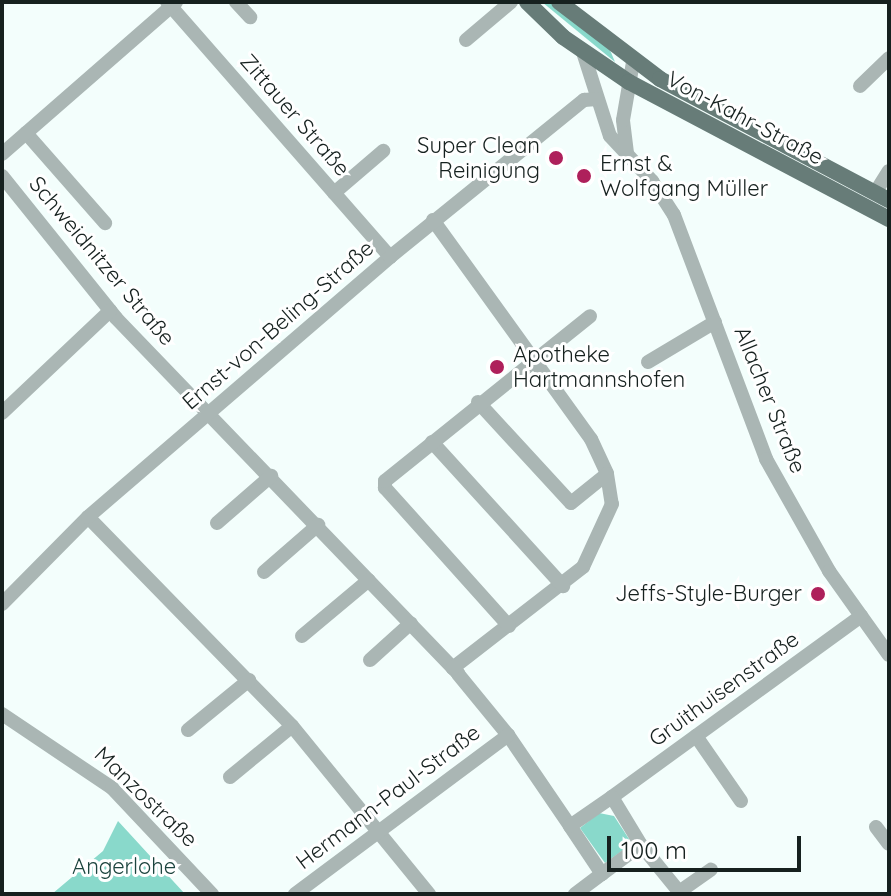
<!DOCTYPE html>
<meta charset="utf-8">
<style>
body{margin:0}
#map{position:relative;width:891px;height:896px;overflow:hidden;background:#f3fefc;font-family:Quicksand,sans-serif}
div>[style]{position:absolute}
[style*='--x']{left:calc(var(--x)*1px);top:calc(var(--y)*1px);width:calc(var(--w)*1px);rotate:calc(var(--a)*1deg)}
.green>*{inset:0;background:#89d9cb}
.minor>*{height:14px;margin:-7px;padding:0 7px;transform-origin:7px;border-radius:7px;background:#aab6b4}
.major>*{height:16px;margin:-8px;padding:0 8px;transform-origin:8px;border-radius:8px;background:#677c78}
.dots>*{width:22px;height:22px;translate:-50% -50%;box-sizing:border-box;border:4px solid #fff;border-radius:50%}
span{translate:-50% -50%;white-space:nowrap;text-align:center;line-height:1.15;-webkit-text-stroke:6px #fff;paint-order:stroke}
.street-label{font-size:22px;color:#16211f}
.poi-label{font-size:22px;color:#16211f}
.right{translate:-100% -50%;text-align:right}
.left{translate:0 -50%;text-align:left}
.park-label{font-size:22px;color:#1d453f}
.frame{position:absolute;inset:0;border:4px solid #16211f;pointer-events:none}
.scale{position:absolute;left:607px;top:836px;width:194px;height:36px;box-sizing:border-box;border:4px solid #16211f;border-top:0;padding-left:10px;font-size:24px;line-height:28px;white-space:nowrap;color:#16211f;-webkit-text-stroke:6px #fff;paint-order:stroke}
</style>
<div id="map">
<div class="green">
<i style="clip-path:polygon(542px 2px,553px 2px,610px 50px,615px 62px)"></i>
<i style="clip-path:polygon(599px 813px,614px 816px,629px 839px,626px 848px,605px 863px,580px 828px)"></i>
<i style="clip-path:polygon(118px 821px,185px 894px,52px 894px,103px 851px)"></i>
</div>
<div class="minor">
<i style="--x:167;--y:2;--w:339;--a:48.8"></i>
<i style="--x:236;--y:2;--w:21;--a:47"></i>
<i style="--x:466;--y:40;--w:59;--a:-40.2"></i>
<i style="--x:583;--y:52;--w:88;--a:72.2"></i>
<i style="--x:610;--y:136;--w:62;--a:47"></i>
<i style="--x:652;--y:181;--w:40;--a:57.1"></i>
<i style="--x:674;--y:215;--w:261;--a:69.3"></i>
<i style="--x:766;--y:459;--w:129;--a:60.6"></i>
<i style="--x:829;--y:571;--w:103;--a:54.5"></i>
<i style="--x:860;--y:86;--w:40;--a:-44"></i>
<i style="--x:26;--y:133;--w:120;--a:48.7"></i>
<i style="--x:627;--y:153;--w:33;--a:-97"></i>
<i style="--x:623;--y:120;--w:59;--a:-80.2"></i>
<i style="--x:2;--y:154;--w:231;--a:-41.1"></i>
<i style="--x:2;--y:176;--w:182;--a:51.2"></i>
<i style="--x:116;--y:318;--w:494;--a:46.1"></i>
<i style="--x:458;--y:674;--w:79;--a:50.7"></i>
<i style="--x:508;--y:735;--w:110;--a:55.7"></i>
<i style="--x:334;--y:193;--w:65;--a:-40.6"></i>
<i style="--x:875;--y:193;--w:26;--a:-58"></i>
<i style="--x:433;--y:220;--w:270;--a:54.2"></i>
<i style="--x:591;--y:439;--w:38;--a:65"></i>
<i style="--x:607;--y:474;--w:30;--a:81"></i>
<i style="--x:612;--y:504;--w:69;--a:114.7"></i>
<i style="--x:583;--y:567;--w:165;--a:142.2"></i>
<i style="--x:648;--y:362;--w:78;--a:-30.8"></i>
<i style="--x:478;--y:402;--w:137;--a:47.4"></i>
<i style="--x:571;--y:503;--w:46;--a:-38.9"></i>
<i style="--x:2;--y:413;--w:149;--a:-43.4"></i>
<i style="--x:432;--y:442;--w:195;--a:47.7"></i>
<i style="--x:88;--y:517;--w:292;--a:45.7"></i>
<i style="--x:292;--y:726;--w:217;--a:50.8"></i>
<i style="--x:217;--y:523;--w:72;--a:-41"></i>
<i style="--x:264;--y:572;--w:72;--a:-41"></i>
<i style="--x:2;--y:604;--w:122;--a:-45.3"></i>
<i style="--x:88;--y:517;--w:399;--a:-40.7"></i>
<i style="--x:390;--y:257;--w:250;--a:-39"></i>
<i style="--x:584;--y:100;--w:13;--a:-4"></i>
<i style="--x:509;--y:626;--w:186;--a:-131.9"></i>
<i style="--x:385;--y:488;--w:7;--a:-90"></i>
<i style="--x:385;--y:481;--w:263;--a:-38.8"></i>
<i style="--x:302;--y:636;--w:87;--a:-39.9"></i>
<i style="--x:370;--y:660;--w:55;--a:-42.1"></i>
<i style="--x:2;--y:714;--w:133;--a:33.9"></i>
<i style="--x:112;--y:788;--w:146;--a:46.7"></i>
<i style="--x:188;--y:730;--w:79;--a:-39.3"></i>
<i style="--x:696;--y:736;--w:79;--a:55.3"></i>
<i style="--x:230;--y:777;--w:80;--a:-39.4"></i>
<i style="--x:612;--y:797;--w:308;--a:-36"></i>
<i style="--x:876;--y:827;--w:21;--a:53"></i>
<i style="--x:641;--y:845;--w:49;--a:143.4"></i>
<i style="--x:602;--y:874;--w:58;--a:-123.7"></i>
<i style="--x:570;--y:826;--w:51;--a:-34.6"></i>
<i style="--x:612;--y:797;--w:56;--a:58.9"></i>
<i style="--x:641;--y:845;--w:63;--a:50.8"></i>
<i style="--x:679;--y:892;--w:39;--a:-35"></i>
<i style="--x:295;--y:894;--w:266;--a:-36.7"></i>
<i style="--x:575;--y:894;--w:34;--a:-37"></i>
</div>
<div class="major">
<i style="--x:527;--y:2;--w:50;--a:44.2"></i>
<i style="--x:563;--y:37;--w:80;--a:34.3"></i>
<i style="--x:629;--y:82;--w:294;--a:27.8"></i>
<i style="--x:559;--y:2;--w:127;--a:37.3"></i>
<i style="--x:660;--y:79;--w:259;--a:27.9"></i>
</div>
<div class="dots">
<i style="left:556px;top:158px;background:#ae205b"></i>
<i style="left:584px;top:176px;background:#ae205b"></i>
<i style="left:497px;top:367px;background:#ae205b"></i>
<i style="left:818px;top:594px;background:#ae205b"></i>
</div>
<div class="street-label">
<span style="left:295px;top:115px;rotate:49deg">Zittauer Straße</span>
<span style="left:745px;top:118px;rotate:28deg">Von-Kahr-Straße</span>
<span style="left:102px;top:261px;rotate:50deg">Schweidnitzer Straße</span>
<span style="left:278px;top:325px;rotate:-41deg">Ernst-von-Beling-Straße</span>
<span style="left:770px;top:400px;rotate:68deg">Allacher Straße</span>
<span style="left:724px;top:689px;rotate:-36deg">Gruithuisenstraße</span>
<span style="left:146px;top:797px;rotate:44deg">Manzostraße</span>
<span style="left:388px;top:797px;rotate:-37deg">Hermann-Paul-Straße</span>
</div>
<div class="poi-label">
<span class="right" style="left:540px;top:158px">Super Clean<br>Reinigung</span>
<span class="left" style="left:600px;top:176px">Ernst &amp;<br>Wolfgang Müller</span>
<span class="left" style="left:513px;top:367px">Apotheke<br>Hartmannshofen</span>
<span class="right" style="left:802px;top:594px">Jeffs-Style-Burger</span>
</div>
<div class="park-label">
<span style="left:124px;top:867px">Angerlohe</span>
</div>
<div class="frame"></div>
<div class="scale">100 m</div>
</div>
